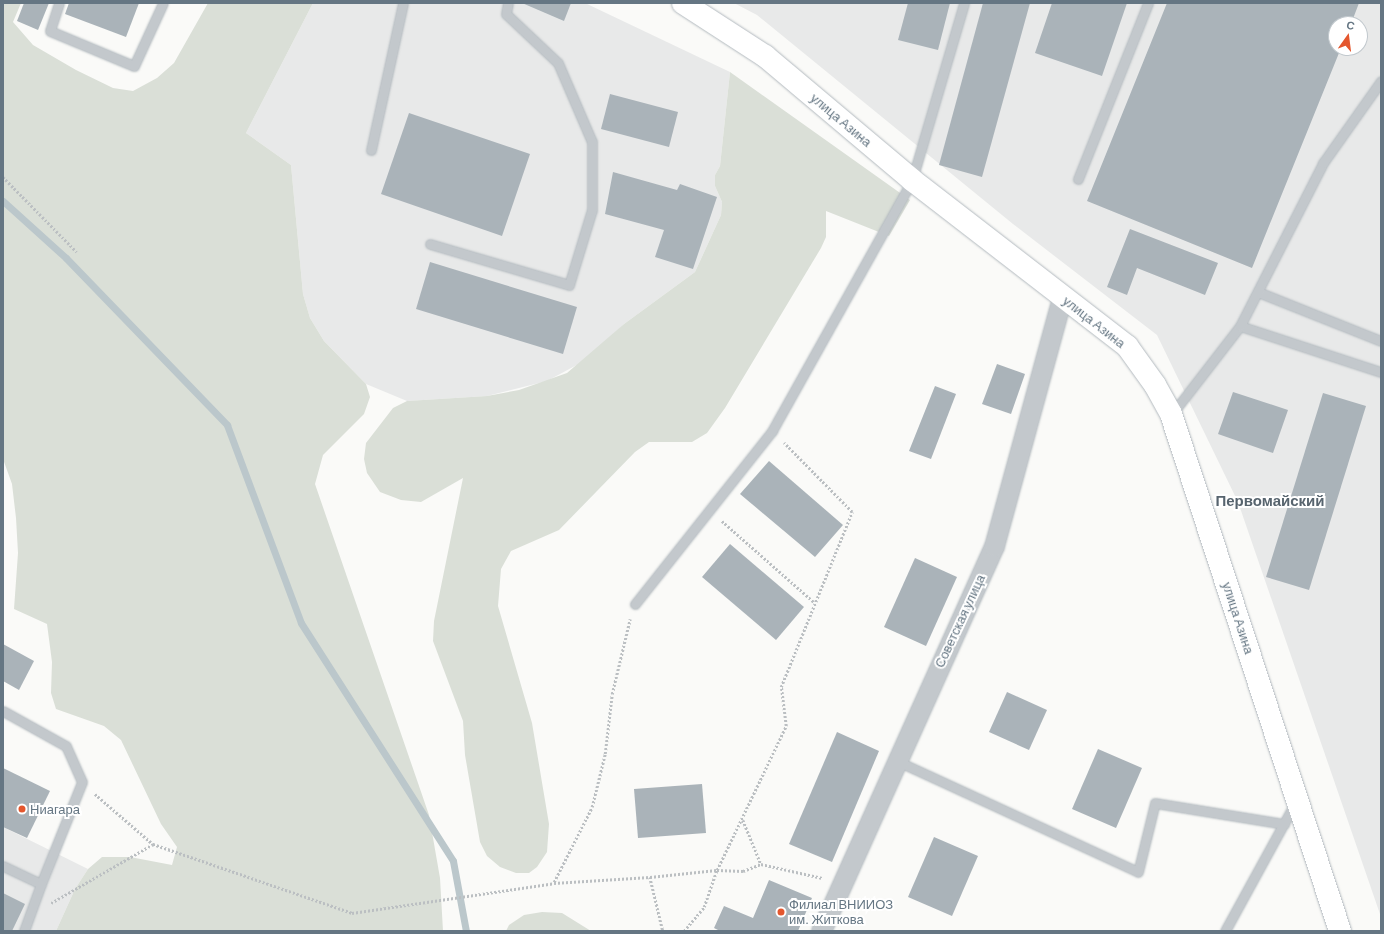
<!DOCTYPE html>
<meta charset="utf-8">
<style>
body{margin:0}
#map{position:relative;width:1384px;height:934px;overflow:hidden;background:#fafaf8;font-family:Barlow,sans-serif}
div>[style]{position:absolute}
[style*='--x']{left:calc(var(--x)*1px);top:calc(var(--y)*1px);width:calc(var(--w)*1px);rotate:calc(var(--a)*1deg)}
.built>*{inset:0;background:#e8e9e9}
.green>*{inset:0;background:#dadfd7}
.stream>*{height:7px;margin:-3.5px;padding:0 3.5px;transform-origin:3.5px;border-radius:3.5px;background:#bbc7cb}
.building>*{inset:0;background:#aab3b9}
.path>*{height:2.5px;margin-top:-1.25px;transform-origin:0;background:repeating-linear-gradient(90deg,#bbbfc2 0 2px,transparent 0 4px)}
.roads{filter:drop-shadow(0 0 1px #b3babf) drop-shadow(0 0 1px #b3babf)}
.lane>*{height:9px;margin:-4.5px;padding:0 4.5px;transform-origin:4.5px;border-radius:4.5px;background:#c3c8cc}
.street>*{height:19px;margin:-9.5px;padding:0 9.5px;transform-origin:9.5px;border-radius:9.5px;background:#c3c8cc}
.secondary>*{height:22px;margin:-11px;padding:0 11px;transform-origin:11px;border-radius:11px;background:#fff}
.dots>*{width:11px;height:11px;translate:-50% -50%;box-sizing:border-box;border:2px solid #fff;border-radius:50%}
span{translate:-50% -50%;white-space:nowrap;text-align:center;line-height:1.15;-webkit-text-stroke:4px #fff;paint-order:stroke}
.street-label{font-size:13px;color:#657683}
.poi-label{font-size:13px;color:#657683}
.left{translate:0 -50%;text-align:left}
.quarter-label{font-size:15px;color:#57646e;font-weight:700}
.frame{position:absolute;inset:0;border:4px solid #657683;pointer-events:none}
.north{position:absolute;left:1328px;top:16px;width:40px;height:40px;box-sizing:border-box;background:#fff;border:1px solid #c1c8cd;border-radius:50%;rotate:14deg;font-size:11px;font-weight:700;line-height:16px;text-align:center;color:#657683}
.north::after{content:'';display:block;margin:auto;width:14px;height:18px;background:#e4572e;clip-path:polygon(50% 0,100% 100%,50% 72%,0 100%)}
</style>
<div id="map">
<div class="built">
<i style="clip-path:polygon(313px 3px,585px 3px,730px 72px,720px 166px,715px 175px,715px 186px,722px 202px,721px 215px,695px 272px,624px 324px,586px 360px,547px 381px,487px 396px,407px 401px,366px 384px,324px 341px,310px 318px,303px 294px,291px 165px,246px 133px)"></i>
<i style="clip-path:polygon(evenodd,734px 3px,1381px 3px,1381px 917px,1238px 502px,1157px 335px,1013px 224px,757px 15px,734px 3px,1336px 24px,1360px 24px,1360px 48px,1336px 48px,1336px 24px)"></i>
<i style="clip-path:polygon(3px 827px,88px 869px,75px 889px,56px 931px,3px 931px)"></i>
</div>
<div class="green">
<i style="clip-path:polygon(3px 3px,21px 3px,13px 22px,33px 45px,76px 70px,113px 88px,133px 91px,157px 78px,174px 63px,208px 3px,313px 3px,246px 133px,291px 165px,303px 294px,310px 318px,324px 341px,366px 384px,370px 397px,364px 414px,323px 455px,315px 484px,429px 815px,440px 878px,443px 931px,56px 931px,75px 889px,88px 869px,102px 857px,130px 857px,172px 865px,177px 847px,161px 824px,121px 740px,104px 726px,56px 709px,51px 693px,52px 662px,47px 624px,14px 609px,18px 553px,16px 518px,12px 484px,3px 459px)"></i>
<i style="clip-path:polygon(730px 72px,910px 200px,889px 236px,826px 211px,826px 237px,821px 248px,725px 408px,707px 433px,692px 442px,649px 442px,635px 452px,559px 530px,511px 551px,501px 569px,498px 606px,532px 723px,549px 824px,547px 852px,537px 867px,529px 873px,516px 873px,500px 867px,487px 856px,480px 842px,465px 755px,463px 721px,433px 641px,434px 621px,463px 478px,421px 502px,401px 500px,380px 492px,367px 473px,364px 459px,366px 443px,393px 408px,407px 401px,487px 396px,519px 390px,567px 373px,624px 324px,695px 272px,721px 215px,722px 202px,715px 186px,715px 175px,720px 166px)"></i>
<i style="clip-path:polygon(542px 912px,562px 913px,591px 931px,506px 931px,509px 925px,524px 915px)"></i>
</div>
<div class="stream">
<i style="--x:3;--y:201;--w:85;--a:42.1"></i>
<i style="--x:66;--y:258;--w:232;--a:46"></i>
<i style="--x:227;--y:425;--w:211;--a:69.5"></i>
<i style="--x:301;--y:623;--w:282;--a:57.4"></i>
<i style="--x:453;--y:861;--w:71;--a:79.5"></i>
</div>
<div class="building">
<i style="clip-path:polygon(24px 3px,49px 3px,38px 30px,17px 21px)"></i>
<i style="clip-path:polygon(69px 3px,139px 3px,126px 37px,65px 14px)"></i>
<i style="clip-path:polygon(522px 3px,571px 3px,564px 21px)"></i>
<i style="clip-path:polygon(908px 3px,950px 3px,938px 50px,898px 40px)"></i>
<i style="clip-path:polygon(983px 3px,1030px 3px,982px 177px,939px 165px)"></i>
<i style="clip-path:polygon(1052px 3px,1127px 3px,1102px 76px,1035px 53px)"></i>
<i style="clip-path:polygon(1167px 3px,1359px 3px,1351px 24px,1336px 24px,1336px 48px,1341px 48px,1252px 268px,1087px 201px)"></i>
<i style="clip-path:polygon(610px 94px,678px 112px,669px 147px,601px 129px)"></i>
<i style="clip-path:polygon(409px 113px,530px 154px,502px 236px,381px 194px)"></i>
<i style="clip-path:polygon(613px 172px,677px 190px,680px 184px,717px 197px,693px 269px,655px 257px,664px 230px,605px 214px)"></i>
<i style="clip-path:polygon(1130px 229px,1218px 263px,1205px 295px,1137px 268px,1127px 295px,1107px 287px)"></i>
<i style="clip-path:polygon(430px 262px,577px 307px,563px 354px,416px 309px)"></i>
<i style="clip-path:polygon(997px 364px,1025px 374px,1011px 414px,982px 404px)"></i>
<i style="clip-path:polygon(935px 386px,956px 394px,931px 459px,909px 451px)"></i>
<i style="clip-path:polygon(1233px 392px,1288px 410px,1273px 453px,1218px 434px)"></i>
<i style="clip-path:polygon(1323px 393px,1366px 406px,1309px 590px,1266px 577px)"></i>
<i style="clip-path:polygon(769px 461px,843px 525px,815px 557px,740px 494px)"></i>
<i style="clip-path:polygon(730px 544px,804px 607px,776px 640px,702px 577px)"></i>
<i style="clip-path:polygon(915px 558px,957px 577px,926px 646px,884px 627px)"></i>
<i style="clip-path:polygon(3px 644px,34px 661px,19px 690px,3px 681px)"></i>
<i style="clip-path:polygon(1007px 692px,1047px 710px,1029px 750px,989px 732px)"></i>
<i style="clip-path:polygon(837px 732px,879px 751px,832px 862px,789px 844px)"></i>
<i style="clip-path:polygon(1098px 749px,1142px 768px,1116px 828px,1072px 809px)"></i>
<i style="clip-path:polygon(3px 768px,50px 791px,27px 838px,3px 827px)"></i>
<i style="clip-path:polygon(702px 784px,706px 833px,638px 838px,634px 789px)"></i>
<i style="clip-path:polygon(934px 837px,978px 856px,952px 916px,908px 897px)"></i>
<i style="clip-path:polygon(769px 880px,812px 898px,798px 931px,720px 931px,714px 928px,724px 906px,753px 918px)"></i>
<i style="clip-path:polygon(3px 893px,25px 904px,12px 931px,3px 931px)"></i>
</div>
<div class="path">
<i style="--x:3;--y:177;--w:105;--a:45.4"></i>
<i style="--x:722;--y:521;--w:124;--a:41.4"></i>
<i style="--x:95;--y:794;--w:77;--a:40.8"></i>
<i style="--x:153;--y:844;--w:211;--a:19.1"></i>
<i style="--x:352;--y:913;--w:204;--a:-8.4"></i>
<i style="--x:554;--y:883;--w:96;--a:-3.6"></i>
<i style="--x:650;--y:877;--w:56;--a:76.5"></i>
<i style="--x:743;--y:820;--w:48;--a:67.8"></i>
<i style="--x:650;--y:877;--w:67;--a:-6"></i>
<i style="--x:717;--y:870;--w:160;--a:-64.4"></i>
<i style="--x:786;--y:726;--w:39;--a:-97"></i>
<i style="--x:781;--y:687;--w:189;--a:-67.9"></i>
<i style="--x:852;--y:512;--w:97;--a:-134.6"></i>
<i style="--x:554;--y:882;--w:84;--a:-63.1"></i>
<i style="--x:592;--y:807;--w:55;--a:-76.2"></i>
<i style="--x:605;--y:754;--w:60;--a:-83.3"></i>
<i style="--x:612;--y:694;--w:77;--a:-76.5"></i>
<i style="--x:51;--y:903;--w:118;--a:-30"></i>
<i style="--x:684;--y:931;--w:31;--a:-50"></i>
<i style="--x:704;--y:907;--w:39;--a:-71"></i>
<i style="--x:717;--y:870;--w:26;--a:2"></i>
<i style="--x:743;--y:871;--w:19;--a:-21"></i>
<i style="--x:761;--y:864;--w:63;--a:12.9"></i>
</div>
<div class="roads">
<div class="lane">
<i style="--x:59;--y:3;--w:29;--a:108"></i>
<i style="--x:50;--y:31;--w:91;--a:22.6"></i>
<i style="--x:134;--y:66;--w:69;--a:-65.3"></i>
<i style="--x:371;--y:150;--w:150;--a:-77.7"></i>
<i style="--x:1078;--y:179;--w:189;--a:-68.3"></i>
<i style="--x:430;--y:244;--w:145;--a:16.4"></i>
<i style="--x:569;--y:285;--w:78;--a:-73"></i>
<i style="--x:592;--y:210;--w:68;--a:-90"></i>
<i style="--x:592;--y:142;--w:86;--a:-113.3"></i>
<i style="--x:558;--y:63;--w:71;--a:-136.7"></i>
<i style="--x:506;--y:14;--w:11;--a:-80"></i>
<i style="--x:1258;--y:292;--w:132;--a:21.7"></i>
<i style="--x:1240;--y:326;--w:148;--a:18.1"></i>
<i style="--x:1172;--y:414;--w:111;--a:-52.3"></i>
<i style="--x:1240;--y:326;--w:183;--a:-63"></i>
<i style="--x:1323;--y:163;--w:100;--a:-54.7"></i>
<i style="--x:635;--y:604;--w:221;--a:-51.6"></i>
<i style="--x:772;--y:431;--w:287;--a:-60.8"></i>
<i style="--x:912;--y:180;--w:184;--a:-73.6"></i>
<i style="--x:3;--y:711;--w:72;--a:29.1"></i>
<i style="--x:66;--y:746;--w:39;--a:66"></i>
<i style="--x:82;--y:782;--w:110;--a:111.9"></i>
<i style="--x:41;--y:884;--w:42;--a:-154.7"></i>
<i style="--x:897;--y:761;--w:265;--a:24.7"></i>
<i style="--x:1138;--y:872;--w:71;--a:-76.2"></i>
<i style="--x:1155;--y:803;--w:131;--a:9.2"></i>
<i style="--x:24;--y:931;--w:50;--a:-70.1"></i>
<i style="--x:1225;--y:931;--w:146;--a:-61.3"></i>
</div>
<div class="street">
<i style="--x:821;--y:931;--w:422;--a:-65.8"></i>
<i style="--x:994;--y:546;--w:258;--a:-74.7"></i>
</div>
<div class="secondary">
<i style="--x:683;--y:3;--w:98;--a:32.9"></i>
<i style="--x:765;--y:56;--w:192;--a:40.1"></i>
<i style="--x:912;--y:180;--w:272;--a:37.7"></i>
<i style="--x:1127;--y:346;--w:48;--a:54.3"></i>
<i style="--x:1155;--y:385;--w:33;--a:61"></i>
<i style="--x:1171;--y:414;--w:544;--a:71.9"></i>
</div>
</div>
<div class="dots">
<i style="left:22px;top:809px;background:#e4572e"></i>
<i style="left:781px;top:912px;background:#e4572e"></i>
</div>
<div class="street-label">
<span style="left:841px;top:120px;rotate:40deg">улица Азина</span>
<span style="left:1094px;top:322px;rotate:38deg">улица Азина</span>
<span style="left:1238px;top:618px;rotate:72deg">улица Азина</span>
<span style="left:960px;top:621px;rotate:-65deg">Советская улица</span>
</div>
<div class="poi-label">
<span class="left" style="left:30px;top:809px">Ниагара</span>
<span class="left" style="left:789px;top:912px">Филиал ВНИИОЗ<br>им. Житкова</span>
</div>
<div class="quarter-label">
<span style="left:1270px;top:501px">Первомайский</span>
</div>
<div class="frame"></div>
<div class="north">С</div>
</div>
